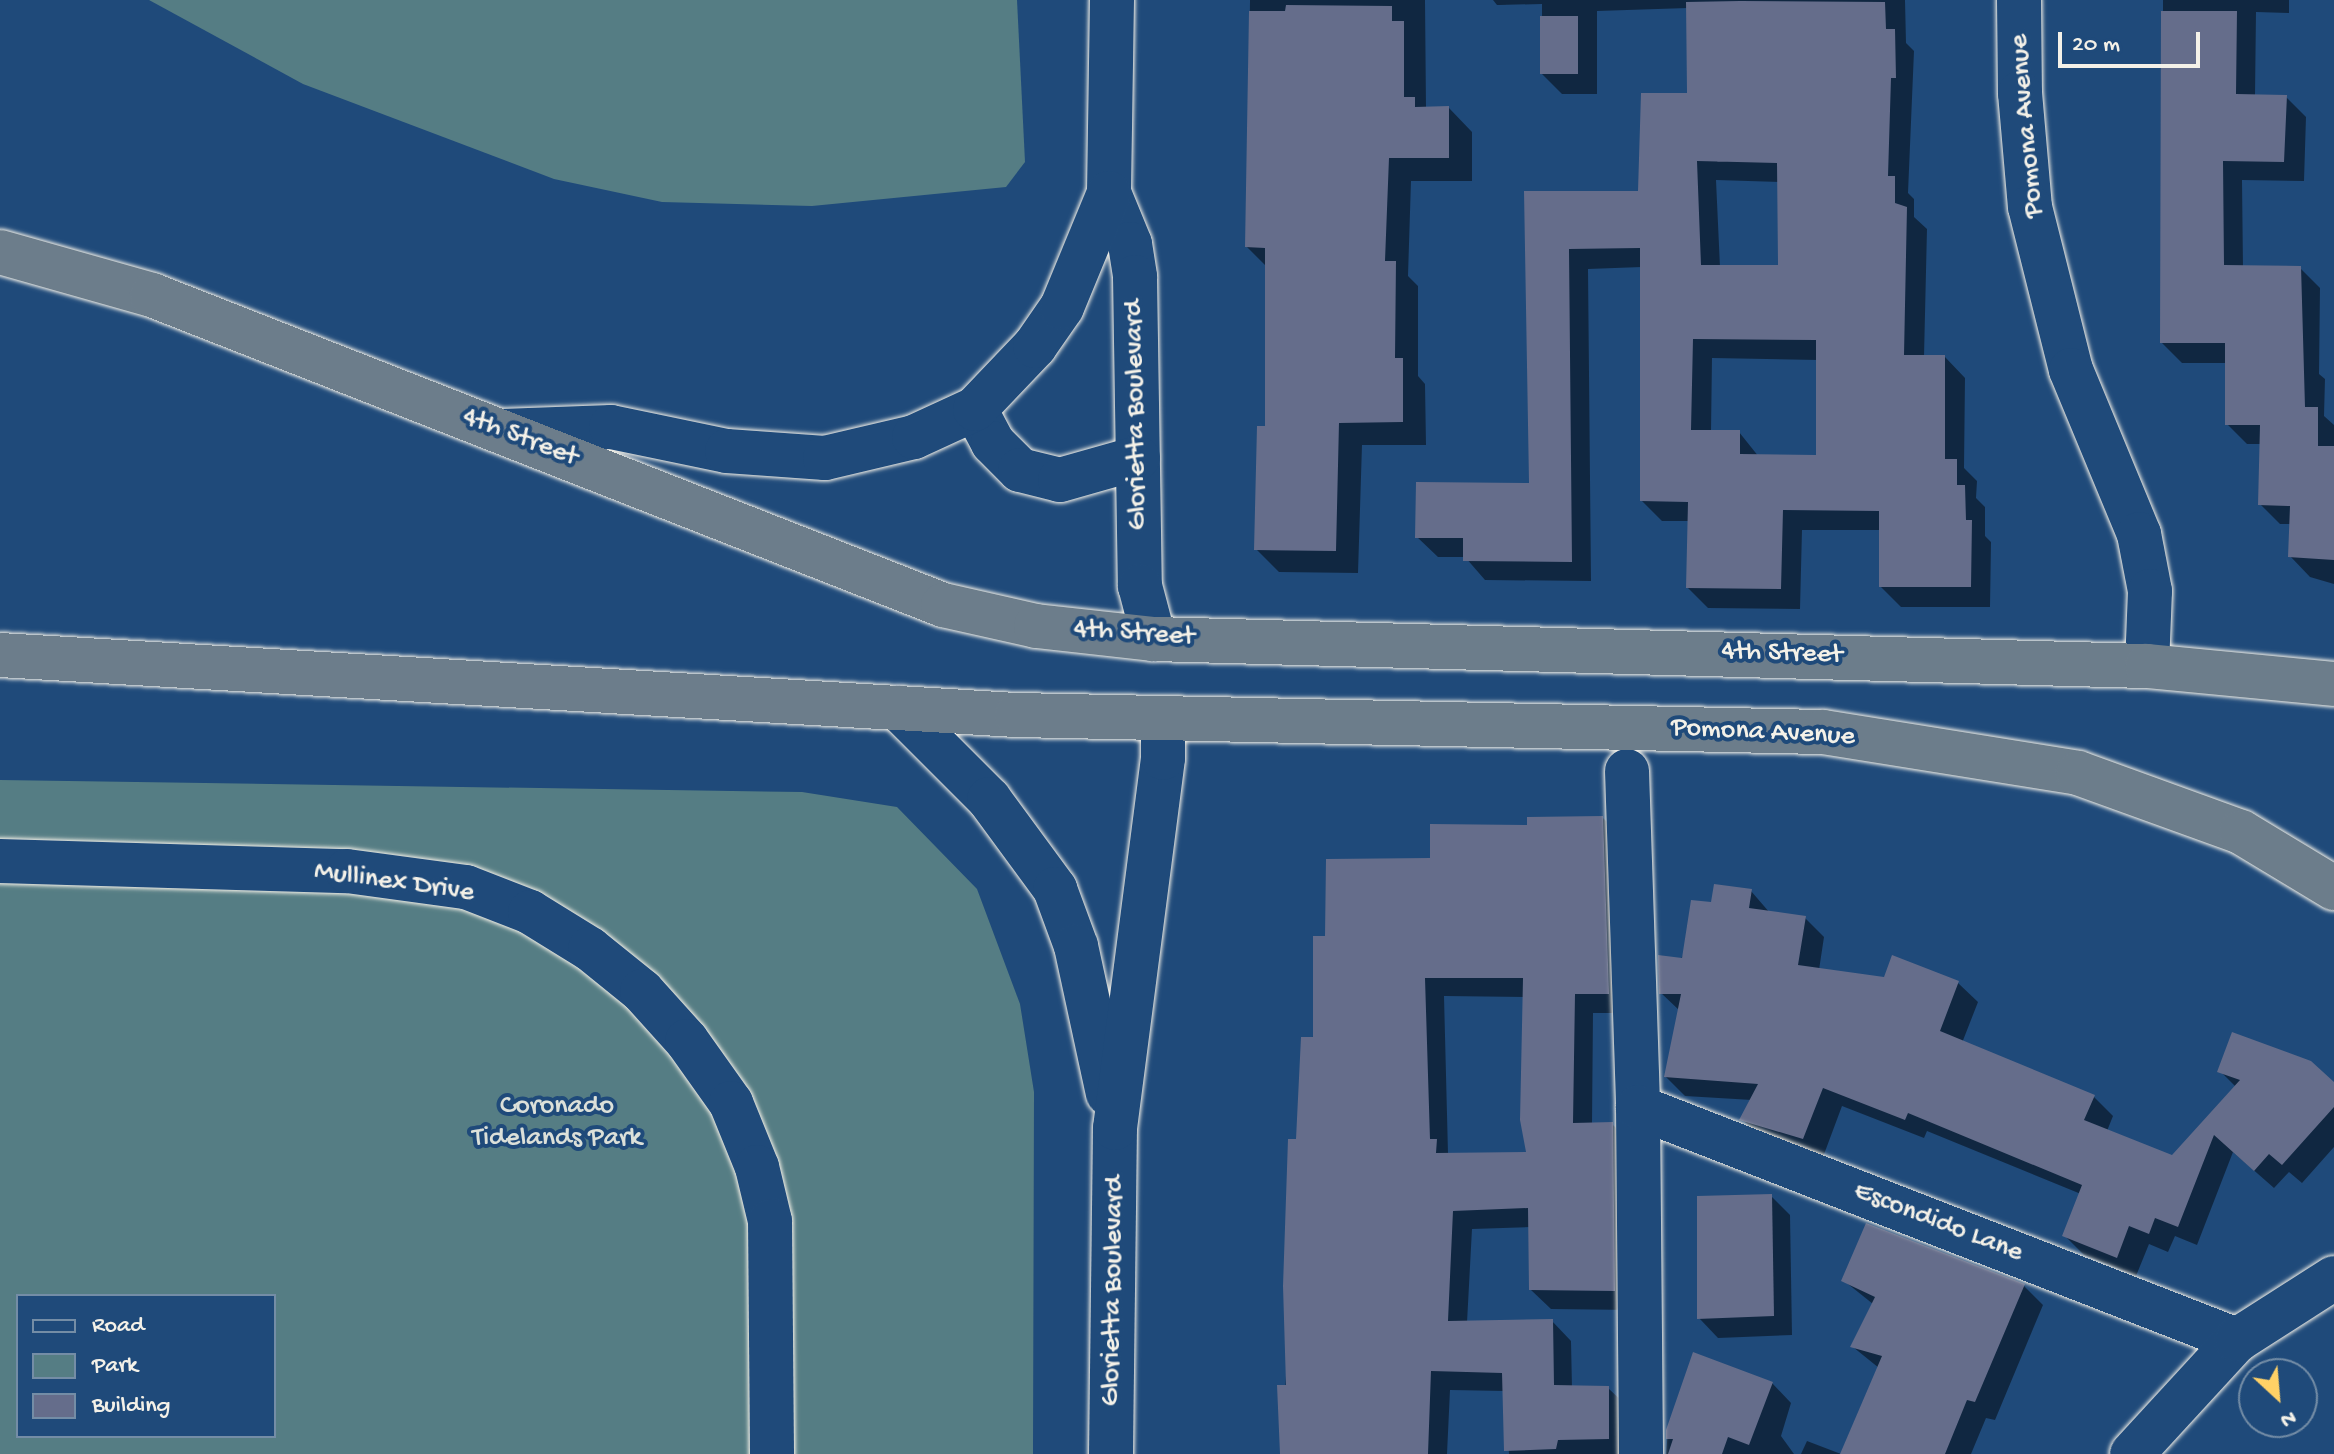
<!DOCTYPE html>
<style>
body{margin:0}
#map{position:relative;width:2334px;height:1454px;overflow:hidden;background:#1f4a7a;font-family:"Gochi Hand",sans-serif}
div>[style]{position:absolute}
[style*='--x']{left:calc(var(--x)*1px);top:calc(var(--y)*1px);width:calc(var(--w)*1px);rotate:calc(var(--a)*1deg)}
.green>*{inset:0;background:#557d84}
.shadow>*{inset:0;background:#0007}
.building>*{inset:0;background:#656d8b}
.roads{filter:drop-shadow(0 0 2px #f4f1e8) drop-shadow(0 0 2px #f4f1e8)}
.street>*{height:44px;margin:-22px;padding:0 22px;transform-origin:22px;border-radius:22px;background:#1f4a7a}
.secondary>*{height:44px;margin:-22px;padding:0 22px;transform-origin:22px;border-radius:22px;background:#1f4a7a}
.highway>*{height:44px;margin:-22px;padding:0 22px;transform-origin:22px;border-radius:22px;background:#6c7d8b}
span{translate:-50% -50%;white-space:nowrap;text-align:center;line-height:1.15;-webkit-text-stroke:8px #1f4a7a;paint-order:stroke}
.street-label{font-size:28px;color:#f4f1e8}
.park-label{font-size:28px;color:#dce0d9}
.legend{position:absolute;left:16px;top:1294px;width:260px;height:144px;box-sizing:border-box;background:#1f4a7a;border:2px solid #748da6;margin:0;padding:10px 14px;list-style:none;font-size:24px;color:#f4f1e8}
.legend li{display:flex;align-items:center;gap:16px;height:40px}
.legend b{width:40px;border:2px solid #748da6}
.north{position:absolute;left:2238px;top:1358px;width:80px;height:80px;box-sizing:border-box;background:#1f4a7a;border:2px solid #748da6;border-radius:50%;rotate:154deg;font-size:22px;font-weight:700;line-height:32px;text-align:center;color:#f4f1e8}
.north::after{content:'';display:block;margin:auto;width:28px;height:36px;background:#ffd166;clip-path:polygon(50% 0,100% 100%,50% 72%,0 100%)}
.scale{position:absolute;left:2058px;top:32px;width:142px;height:36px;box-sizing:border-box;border:4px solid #f4f1e8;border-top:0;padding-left:10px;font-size:24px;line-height:28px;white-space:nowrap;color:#f4f1e8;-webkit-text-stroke:6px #1f4a7a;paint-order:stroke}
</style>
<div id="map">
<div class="green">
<i style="clip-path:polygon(149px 0,1017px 0,1025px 162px,1006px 187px,812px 206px,662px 202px,554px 179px,303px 84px)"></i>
<i style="clip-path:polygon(evenodd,0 780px,802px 792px,897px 807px,977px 889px,1020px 1004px,1034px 1092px,1033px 1454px,0 1454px,0 780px,18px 1296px,274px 1296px,274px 1436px,18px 1436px,18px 1296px)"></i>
</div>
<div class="shadow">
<i style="clip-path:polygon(1250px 0,1425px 0,1426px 108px,1449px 108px,1472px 132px,1472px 181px,1411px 181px,1408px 276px,1418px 286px,1418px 376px,1425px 384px,1426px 445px,1362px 445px,1358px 573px,1279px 572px,1256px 549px,1267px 428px,1267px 267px,1247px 247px)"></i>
<i style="clip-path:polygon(evenodd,1493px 0,1905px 0,1906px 43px,1914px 51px,1908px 193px,1914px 199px,1914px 217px,1927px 229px,1924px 357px,1945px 357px,1965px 378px,1964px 468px,1977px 481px,1976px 498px,1985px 507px,1985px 536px,1991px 542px,1990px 607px,1901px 607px,1881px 587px,1881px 530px,1802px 530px,1800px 609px,1708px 608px,1688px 588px,1690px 521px,1662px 521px,1642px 501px,1642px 267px,1588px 269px,1591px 581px,1485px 580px,1465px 557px,1438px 557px,1417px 537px,1531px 485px,1526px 193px,1640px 193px,1690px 95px,1688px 8px,1597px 11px,1597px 94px,1562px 94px,1542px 74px,1542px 4px,1497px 5px,1493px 0,1716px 180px,1780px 182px,1780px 267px,1720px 267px,1716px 180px,1493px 0,1712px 358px,1818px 360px,1818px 457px,1759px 457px,1739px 432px,1711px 432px,1712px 358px)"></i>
<i style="clip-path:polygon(2163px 0,2289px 0,2289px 13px,2256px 12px,2255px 96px,2286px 97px,2306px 117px,2304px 181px,2242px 180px,2243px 267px,2300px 268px,2320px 288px,2319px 374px,2325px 379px,2324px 416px,2334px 425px,2334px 584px,2310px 577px,2290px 556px,2291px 524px,2280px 524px,2260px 504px,2262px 444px,2247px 444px,2227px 424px,2227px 363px,2182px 363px,2162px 343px)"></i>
<i style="clip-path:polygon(evenodd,1603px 818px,1622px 837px,1628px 1013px,1593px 1013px,1592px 1125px,1612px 1124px,1632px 1144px,1633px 1310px,1551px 1309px,1531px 1290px,1530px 1227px,1472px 1229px,1467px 1323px,1552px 1321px,1571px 1341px,1572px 1388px,1608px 1388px,1628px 1407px,1628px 1454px,1509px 1454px,1505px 1391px,1450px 1390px,1447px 1454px,1282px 1454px,1298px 1141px,1327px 938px,1432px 860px,1529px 827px,1603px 818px,1444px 996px,1525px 997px,1528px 1154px,1448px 1153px,1444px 996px)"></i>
<i style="clip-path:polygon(1751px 891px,1770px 913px,1805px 918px,1824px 937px,1819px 970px,1885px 979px,1894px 958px,1958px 983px,1978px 1002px,1962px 1043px,2094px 1097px,2113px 1116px,2107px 1131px,2173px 1157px,2236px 1087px,2220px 1071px,2334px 1084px,2334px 1147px,2302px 1183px,2289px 1172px,2274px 1188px,2233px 1152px,2197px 1245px,2175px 1236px,2168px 1252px,2149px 1244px,2136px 1276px,2084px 1255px,2065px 1236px,2081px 1194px,1927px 1131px,1924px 1138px,1842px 1106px,1823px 1157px,1761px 1138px,1742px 1119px,1752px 1100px,1685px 1096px,1666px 1077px,1680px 1011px,1661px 993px,1713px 904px)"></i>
<i style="clip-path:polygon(1771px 1196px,1790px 1215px,1792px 1335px,1718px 1338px,1699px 1318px)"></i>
<i style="clip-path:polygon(1843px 1280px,2024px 1286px,2043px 1305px,1995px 1420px,1986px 1418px,1971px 1454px,1843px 1454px,1879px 1368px,1853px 1347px,1873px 1304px)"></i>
<i style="clip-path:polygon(1772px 1383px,1791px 1403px,1781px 1436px,1794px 1454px,1666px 1454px,1668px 1430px)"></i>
<i style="clip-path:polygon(1807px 1441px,1841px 1454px,1801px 1454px)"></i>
</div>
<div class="building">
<i style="clip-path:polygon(evenodd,1740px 1px,1885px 2px,1886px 29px,1895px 29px,1896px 78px,1891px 78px,1888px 176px,1895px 176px,1895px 203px,1907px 207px,1904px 355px,1945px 355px,1945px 459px,1957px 459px,1957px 485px,1965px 485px,1966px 520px,1972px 520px,1971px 587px,1879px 587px,1879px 511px,1783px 510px,1781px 589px,1686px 588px,1688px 502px,1640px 501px,1640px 248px,1569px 249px,1572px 562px,1463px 561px,1463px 538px,1415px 538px,1416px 482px,1529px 483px,1524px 191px,1638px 191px,1641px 93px,1687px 93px,1686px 2px,1740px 1px,1697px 161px,1777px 163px,1778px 265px,1701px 265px,1697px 161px,1740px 1px,1693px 339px,1816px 340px,1816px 455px,1740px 454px,1740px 430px,1691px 430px,1693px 339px)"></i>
<i style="clip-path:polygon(1286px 5px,1392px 6px,1392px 21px,1404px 21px,1404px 97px,1415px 97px,1415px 107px,1449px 106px,1449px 158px,1389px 158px,1385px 261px,1396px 261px,1395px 358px,1403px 358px,1403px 422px,1339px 423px,1336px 551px,1254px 550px,1257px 426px,1265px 426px,1265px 248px,1245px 247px,1249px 11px,1285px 11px)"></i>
<i style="clip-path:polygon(2161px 11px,2237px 11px,2236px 94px,2287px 95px,2284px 162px,2223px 161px,2224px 265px,2301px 266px,2305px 407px,2318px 407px,2318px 446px,2334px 446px,2334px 560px,2288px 557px,2290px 506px,2258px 505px,2260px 425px,2225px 425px,2225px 343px,2160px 343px)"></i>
<i style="clip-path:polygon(1540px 16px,1578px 16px,1578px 74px,1540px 74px)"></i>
<i style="clip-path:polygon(evenodd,1603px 816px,1609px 994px,1575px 994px,1573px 1123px,1613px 1122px,1615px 1291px,1529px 1290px,1528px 1208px,1453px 1211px,1448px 1321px,1553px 1319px,1554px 1385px,1609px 1386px,1609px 1439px,1558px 1440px,1556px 1449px,1504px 1451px,1502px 1373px,1431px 1371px,1428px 1454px,1280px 1454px,1277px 1385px,1286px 1385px,1283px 1286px,1288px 1139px,1296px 1139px,1301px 1037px,1313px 1037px,1313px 936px,1325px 936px,1326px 859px,1430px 858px,1430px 824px,1527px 825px,1527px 817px,1603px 816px,1425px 978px,1523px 978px,1520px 1120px,1526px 1152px,1436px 1153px,1437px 1139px,1430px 1139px,1425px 978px)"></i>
<i style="clip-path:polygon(1714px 884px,1752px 889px,1749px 908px,1806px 916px,1798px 965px,1884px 977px,1892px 955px,1959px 981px,1940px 1031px,2095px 1095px,2084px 1120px,2172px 1155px,2240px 1080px,2217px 1072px,2232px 1032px,2311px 1061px,2334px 1082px,2334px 1107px,2282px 1165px,2269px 1154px,2254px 1171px,2214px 1135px,2178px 1227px,2155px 1218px,2149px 1234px,2129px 1226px,2117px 1258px,2062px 1236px,2082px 1185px,1908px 1113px,1905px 1120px,1823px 1088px,1803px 1139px,1739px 1120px,1758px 1084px,1664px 1077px,1681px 994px,1659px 994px,1658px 955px,1682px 958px,1691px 900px,1711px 902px)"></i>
<i style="clip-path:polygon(1772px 1194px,1774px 1316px,1697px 1319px,1697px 1196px)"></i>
<i style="clip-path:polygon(1866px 1223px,2025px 1284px,1975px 1402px,1967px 1400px,1945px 1454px,1840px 1454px,1882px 1356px,1850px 1347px,1875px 1297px,1841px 1281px)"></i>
<i style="clip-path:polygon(1693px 1352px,1773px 1382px,1749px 1445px,1728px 1437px,1722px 1454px,1668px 1454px,1673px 1439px,1666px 1439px,1666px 1430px)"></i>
</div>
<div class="roads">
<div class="street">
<i style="--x:1627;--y:771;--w:336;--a:88.1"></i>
<i style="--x:1638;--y:1107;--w:347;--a:89.5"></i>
<i style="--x:1638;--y:1107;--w:643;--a:21.26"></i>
<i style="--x:2132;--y:1454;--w:155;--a:-47.4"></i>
<i style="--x:2237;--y:1340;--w:115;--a:-32.6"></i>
</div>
<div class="secondary">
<i style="--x:1112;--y:0;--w:193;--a:90.9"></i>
<i style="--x:1109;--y:193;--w:55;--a:67.6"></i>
<i style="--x:1130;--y:244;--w:33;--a:81"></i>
<i style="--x:1135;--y:277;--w:309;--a:89.1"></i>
<i style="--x:1140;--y:586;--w:55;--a:75.2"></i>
<i style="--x:2019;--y:0;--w:93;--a:89.4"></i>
<i style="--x:2020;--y:93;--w:114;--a:85"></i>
<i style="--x:2030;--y:207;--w:168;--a:75.9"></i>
<i style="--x:2071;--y:370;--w:178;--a:67.5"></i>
<i style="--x:2139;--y:534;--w:58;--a:79.1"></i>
<i style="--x:2150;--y:591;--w:75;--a:92.3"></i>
<i style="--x:975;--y:409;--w:38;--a:62"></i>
<i style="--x:993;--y:443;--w:38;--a:45"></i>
<i style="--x:1020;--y:470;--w:41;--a:14"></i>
<i style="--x:1060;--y:480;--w:81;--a:-15.8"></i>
<i style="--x:502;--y:431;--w:109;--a:-2.1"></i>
<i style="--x:611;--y:427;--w:118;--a:11.7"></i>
<i style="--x:727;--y:451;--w:98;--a:4.1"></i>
<i style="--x:825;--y:458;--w:91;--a:-13.3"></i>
<i style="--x:914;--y:437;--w:67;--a:-24.7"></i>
<i style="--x:975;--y:409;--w:87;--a:-46.4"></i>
<i style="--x:1035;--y:346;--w:47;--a:-55.3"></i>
<i style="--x:1062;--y:307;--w:123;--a:-67.6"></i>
<i style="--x:898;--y:708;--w:129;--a:45"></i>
<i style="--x:989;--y:799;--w:112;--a:53.7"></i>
<i style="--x:1055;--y:889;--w:61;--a:69.8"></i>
<i style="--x:1076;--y:946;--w:151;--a:77.8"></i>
<i style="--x:0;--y:861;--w:347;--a:1.7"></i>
<i style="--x:347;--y:871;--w:120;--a:7.7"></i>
<i style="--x:466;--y:887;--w:69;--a:21.3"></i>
<i style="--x:530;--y:912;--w:70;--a:31.7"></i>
<i style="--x:590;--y:949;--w:67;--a:38.9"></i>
<i style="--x:642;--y:991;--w:67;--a:48"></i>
<i style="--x:687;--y:1041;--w:76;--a:54.6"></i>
<i style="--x:731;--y:1103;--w:69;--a:67.9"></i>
<i style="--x:757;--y:1167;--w:56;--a:76.5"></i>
<i style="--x:770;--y:1221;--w:233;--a:89.5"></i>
<i style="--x:1111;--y:1454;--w:326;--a:-89.3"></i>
<i style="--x:1115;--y:1128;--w:373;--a:-82.6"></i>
<i style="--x:1163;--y:758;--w:37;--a:-90"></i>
</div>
<div class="highway">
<i style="--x:0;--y:252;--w:158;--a:15.8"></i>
<i style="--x:152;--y:295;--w:850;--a:21.4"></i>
<i style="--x:943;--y:605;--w:95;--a:12.7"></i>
<i style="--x:1036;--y:626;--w:119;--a:6.3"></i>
<i style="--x:1154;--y:639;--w:993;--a:1.56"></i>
<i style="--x:2147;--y:666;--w:188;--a:5.5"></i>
<i style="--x:0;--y:655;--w:1019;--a:3.38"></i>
<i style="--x:1017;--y:715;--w:806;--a:1.21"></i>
<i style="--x:1823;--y:732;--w:258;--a:9.1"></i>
<i style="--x:2078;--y:773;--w:173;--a:19.9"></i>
<i style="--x:2241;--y:832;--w:109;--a:31.1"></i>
</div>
</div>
<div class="street-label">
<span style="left:2028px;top:126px;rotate:-95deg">Pomona Avenue</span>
<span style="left:1137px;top:415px;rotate:-91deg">Glorietta Boulevard</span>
<span style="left:520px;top:438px;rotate:21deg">4th Street</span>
<span style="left:1134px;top:634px;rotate:4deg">4th Street</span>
<span style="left:1782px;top:654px;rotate:2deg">4th Street</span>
<span style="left:1763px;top:733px;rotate:3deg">Pomona Avenue</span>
<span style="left:394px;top:883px;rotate:8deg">Mullinex Drive</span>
<span style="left:1938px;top:1223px;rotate:21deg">Escondido Lane</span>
<span style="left:1114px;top:1291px;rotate:-89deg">Glorietta Boulevard</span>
</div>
<div class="park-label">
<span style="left:557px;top:1123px">Coronado<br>Tidelands Park</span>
</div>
<ul class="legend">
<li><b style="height:10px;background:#1f4a7a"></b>Road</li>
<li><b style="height:22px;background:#557d84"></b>Park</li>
<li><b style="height:22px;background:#656d8b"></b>Building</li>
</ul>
<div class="north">N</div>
<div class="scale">20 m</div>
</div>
